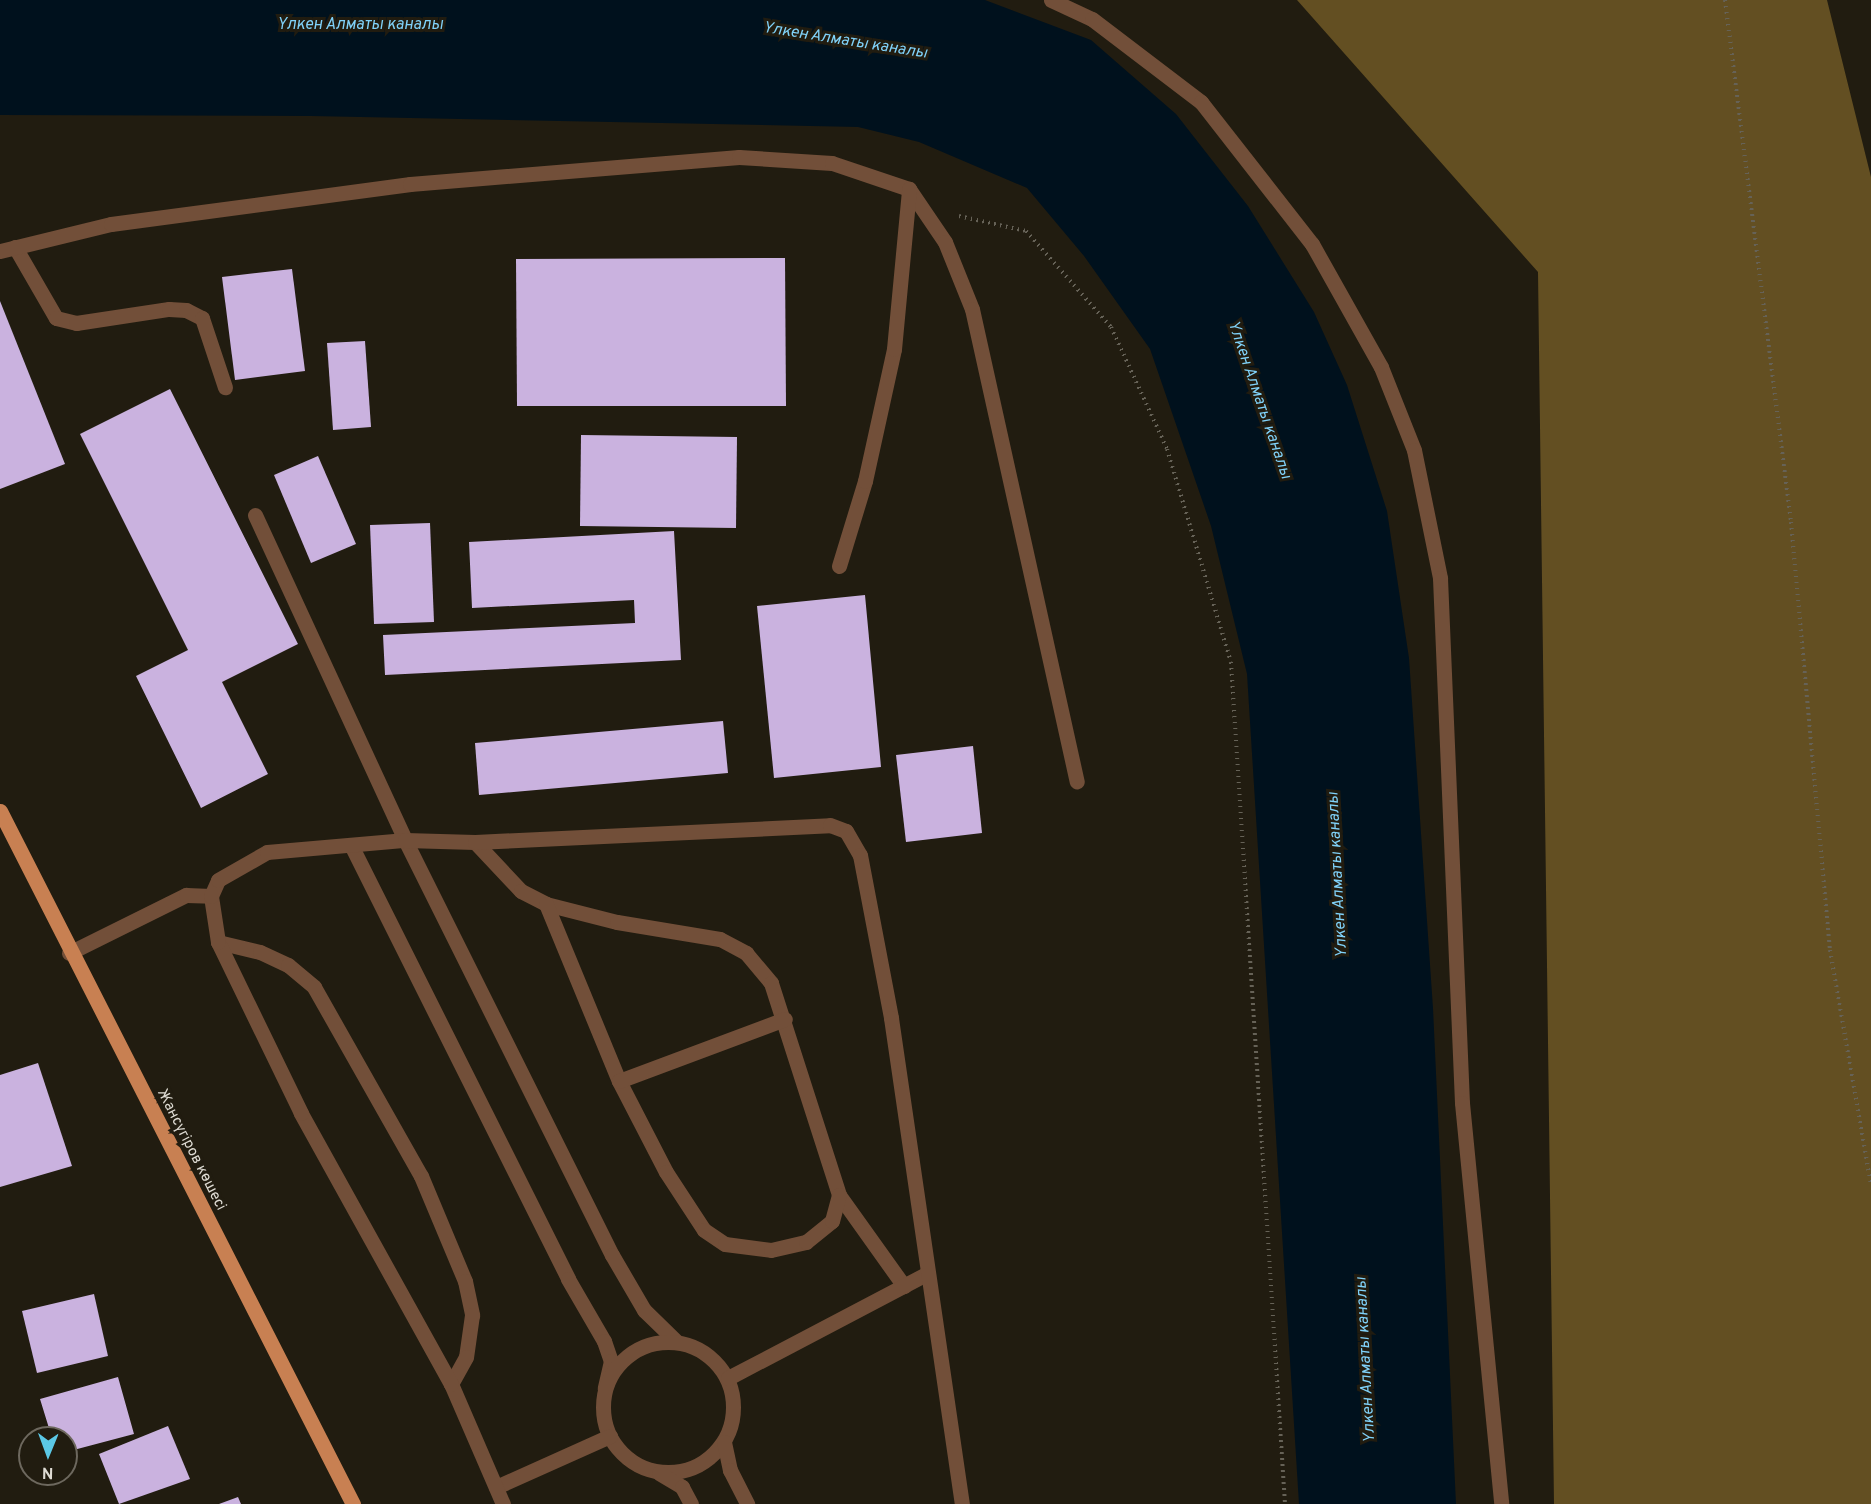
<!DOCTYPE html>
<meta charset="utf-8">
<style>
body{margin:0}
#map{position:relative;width:1871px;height:1504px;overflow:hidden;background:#211c10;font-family:Overpass,sans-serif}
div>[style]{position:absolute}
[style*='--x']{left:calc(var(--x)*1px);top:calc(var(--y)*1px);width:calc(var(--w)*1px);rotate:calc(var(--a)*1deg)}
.forest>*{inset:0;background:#634f22}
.water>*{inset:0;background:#00111d}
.building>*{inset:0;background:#cab2df}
.path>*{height:4px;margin-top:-2px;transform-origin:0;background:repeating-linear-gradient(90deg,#666257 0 1.5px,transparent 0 6px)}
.lane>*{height:15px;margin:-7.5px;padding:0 7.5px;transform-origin:7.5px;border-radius:7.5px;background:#724f39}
.lane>.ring{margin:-7.5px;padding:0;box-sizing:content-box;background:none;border:15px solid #724f39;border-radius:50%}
.street>*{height:15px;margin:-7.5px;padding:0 7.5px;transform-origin:7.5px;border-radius:7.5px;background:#724f39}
.primary>*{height:15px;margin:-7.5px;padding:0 7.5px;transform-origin:7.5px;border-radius:7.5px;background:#c88052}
span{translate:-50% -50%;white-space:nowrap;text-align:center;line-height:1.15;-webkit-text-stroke:6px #211c10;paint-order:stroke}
.street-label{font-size:15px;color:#dedbd3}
.water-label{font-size:16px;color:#80d2f9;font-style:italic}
.north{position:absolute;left:18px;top:1426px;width:60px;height:60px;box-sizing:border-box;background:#211c10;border:2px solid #6d685e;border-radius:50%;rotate:181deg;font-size:16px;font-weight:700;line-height:24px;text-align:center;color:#dedbd3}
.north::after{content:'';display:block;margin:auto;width:21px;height:27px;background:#5bc8e6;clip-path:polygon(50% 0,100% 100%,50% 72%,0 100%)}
</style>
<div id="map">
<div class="forest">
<i style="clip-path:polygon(1297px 0,1827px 0,1871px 177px,1871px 1504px,1554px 1504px,1538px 272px)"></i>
</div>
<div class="water">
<i style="clip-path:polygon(0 0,985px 0,1091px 40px,1176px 114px,1248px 206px,1314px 312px,1347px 385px,1387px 511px,1409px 658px,1433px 1008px,1456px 1504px,1299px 1504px,1247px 674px,1211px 526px,1150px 349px,1084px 256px,1027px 188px,919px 142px,858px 127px,310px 116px,0 115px)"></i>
</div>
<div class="building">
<i style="clip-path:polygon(785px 258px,786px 406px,517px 406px,516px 259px)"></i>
<i style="clip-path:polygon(292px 269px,305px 371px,235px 380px,222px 277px)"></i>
<i style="clip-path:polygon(0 301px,65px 464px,0 489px)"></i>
<i style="clip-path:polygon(365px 341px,371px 427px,333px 430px,327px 343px)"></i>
<i style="clip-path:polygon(170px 389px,298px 644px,222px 682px,268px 774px,201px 808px,136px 676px,188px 650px,80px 434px)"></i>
<i style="clip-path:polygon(581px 435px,737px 437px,736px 528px,580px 526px)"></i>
<i style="clip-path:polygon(318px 456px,356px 544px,311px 563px,274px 475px)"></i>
<i style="clip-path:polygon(430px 523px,434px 622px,374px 624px,370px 525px)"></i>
<i style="clip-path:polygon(674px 531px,681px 660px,385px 675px,383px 635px,635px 623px,634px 600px,472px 608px,469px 542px)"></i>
<i style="clip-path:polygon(865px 595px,881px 767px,774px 778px,757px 606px)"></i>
<i style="clip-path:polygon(723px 721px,728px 773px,479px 795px,475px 743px)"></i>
<i style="clip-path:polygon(973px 746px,982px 833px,906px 842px,896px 755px)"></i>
<i style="clip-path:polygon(38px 1063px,72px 1166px,0 1187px,0 1075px)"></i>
<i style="clip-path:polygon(94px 1294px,108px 1356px,37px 1373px,22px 1311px)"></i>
<i style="clip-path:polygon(118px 1377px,134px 1434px,66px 1452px,66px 1438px,52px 1438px,40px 1399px)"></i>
<i style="clip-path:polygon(168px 1426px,190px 1479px,119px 1504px,99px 1454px)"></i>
<i style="clip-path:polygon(238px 1497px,241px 1504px,219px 1504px)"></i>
</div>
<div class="path">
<i style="--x:1725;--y:0;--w:526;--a:82.79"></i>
<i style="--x:1791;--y:522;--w:430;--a:84.8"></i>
<i style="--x:1830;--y:950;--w:240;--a:80.1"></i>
<i style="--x:959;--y:216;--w:69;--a:12.6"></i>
<i style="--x:1026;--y:231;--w:128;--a:48.5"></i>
<i style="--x:1111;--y:327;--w:134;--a:65.3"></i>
<i style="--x:1167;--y:449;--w:222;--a:73.3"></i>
<i style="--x:1231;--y:662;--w:844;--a:86.33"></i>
</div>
<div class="lane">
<i style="--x:15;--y:247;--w:82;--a:60"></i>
<i style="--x:56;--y:318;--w:21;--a:14"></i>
<i style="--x:76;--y:323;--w:94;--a:-8.6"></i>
<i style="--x:169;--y:309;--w:17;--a:3"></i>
<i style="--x:186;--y:310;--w:18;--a:27"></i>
<i style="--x:202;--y:318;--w:73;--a:71.6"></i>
<i style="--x:0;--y:251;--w:114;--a:-13.7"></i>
<i style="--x:111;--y:224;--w:302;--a:-7.6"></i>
<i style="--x:410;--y:184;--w:330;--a:-4.7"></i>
<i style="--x:739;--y:157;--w:93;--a:3.7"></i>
<i style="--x:832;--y:163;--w:81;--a:18.7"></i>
<i style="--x:909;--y:189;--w:64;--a:55.8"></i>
<i style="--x:945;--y:242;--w:72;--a:68.1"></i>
<i style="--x:972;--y:309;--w:484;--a:77.5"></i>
<i style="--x:255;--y:515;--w:358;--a:65.2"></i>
<i style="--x:405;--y:840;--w:464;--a:63.5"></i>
<i style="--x:612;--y:1255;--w:64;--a:59.8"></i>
<i style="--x:644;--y:1310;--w:46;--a:44.1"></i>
<i style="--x:839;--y:566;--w:89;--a:-73"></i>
<i style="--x:865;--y:481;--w:135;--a:-77.6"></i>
<i style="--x:894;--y:349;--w:161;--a:-84.6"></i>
<i style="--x:475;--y:842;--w:67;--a:46.8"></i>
<i style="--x:521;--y:891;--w:28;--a:27"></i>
<i style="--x:546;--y:904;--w:73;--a:14.2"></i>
<i style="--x:617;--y:922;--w:104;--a:9.4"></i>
<i style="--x:720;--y:939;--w:30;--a:28"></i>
<i style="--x:746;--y:953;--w:39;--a:50"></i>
<i style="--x:771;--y:983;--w:223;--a:72.2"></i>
<i style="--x:839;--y:1195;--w:112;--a:54.5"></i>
<i style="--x:351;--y:845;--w:485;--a:63.4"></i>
<i style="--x:568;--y:1279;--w:72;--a:59.9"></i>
<i style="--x:604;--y:1341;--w:21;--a:71"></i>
<i style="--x:611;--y:1361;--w:28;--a:103"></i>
<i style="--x:546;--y:904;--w:191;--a:67.6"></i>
<i style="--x:619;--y:1081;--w:102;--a:62.7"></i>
<i style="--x:666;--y:1172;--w:69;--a:56.8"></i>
<i style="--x:704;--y:1230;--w:25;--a:34"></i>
<i style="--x:725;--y:1244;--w:46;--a:7.4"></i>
<i style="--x:771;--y:1250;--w:36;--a:-13"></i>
<i style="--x:806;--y:1242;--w:33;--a:-39"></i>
<i style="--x:832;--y:1221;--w:27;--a:-75"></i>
<i style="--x:218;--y:942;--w:43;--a:13.4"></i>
<i style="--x:260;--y:952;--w:31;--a:25"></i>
<i style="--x:288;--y:965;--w:34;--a:40"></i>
<i style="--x:314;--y:987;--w:217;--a:60.5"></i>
<i style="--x:421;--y:1176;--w:114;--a:67.3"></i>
<i style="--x:465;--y:1281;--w:35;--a:78"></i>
<i style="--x:472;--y:1315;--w:42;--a:98.1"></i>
<i style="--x:466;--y:1357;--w:31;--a:119"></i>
<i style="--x:69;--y:953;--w:131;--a:-26.4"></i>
<i style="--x:186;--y:895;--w:25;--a:2"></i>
<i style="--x:619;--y:1081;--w:177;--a:-20.5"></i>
<i class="ring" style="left:603px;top:1342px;width:115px;height:115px"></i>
<i style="--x:728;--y:1378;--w:224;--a:-27.7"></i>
<i style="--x:724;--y:1442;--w:29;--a:78"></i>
<i style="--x:730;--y:1470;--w:38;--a:63"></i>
<i style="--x:659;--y:1473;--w:27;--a:31"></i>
<i style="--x:682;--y:1487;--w:19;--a:62"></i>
<i style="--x:496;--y:1487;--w:125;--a:-24.1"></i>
<i style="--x:503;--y:1504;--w:131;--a:-113.4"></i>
<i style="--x:451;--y:1384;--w:310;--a:-119"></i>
<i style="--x:301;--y:1113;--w:190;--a:-115.9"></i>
<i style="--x:218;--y:942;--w:47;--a:-98.7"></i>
<i style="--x:211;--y:896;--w:17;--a:-66"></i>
<i style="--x:218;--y:880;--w:56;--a:-29.7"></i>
<i style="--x:267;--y:852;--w:139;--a:-5"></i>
<i style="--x:405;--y:840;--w:70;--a:1.6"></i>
<i style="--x:475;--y:842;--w:355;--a:-2.7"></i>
<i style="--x:830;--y:825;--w:17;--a:21"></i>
<i style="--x:846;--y:831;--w:28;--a:60"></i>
<i style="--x:860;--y:855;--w:166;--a:79.2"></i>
<i style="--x:891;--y:1018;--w:491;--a:81.7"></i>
</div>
<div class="street">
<i style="--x:1051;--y:0;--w:45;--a:24.9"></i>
<i style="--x:1092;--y:19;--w:137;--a:37.3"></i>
<i style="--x:1201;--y:102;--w:180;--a:52"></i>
<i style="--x:1312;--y:244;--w:141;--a:60.7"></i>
<i style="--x:1381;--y:367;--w:89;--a:68.3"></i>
<i style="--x:1414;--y:450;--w:131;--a:78.5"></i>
<i style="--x:1440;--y:578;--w:525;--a:87.6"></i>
<i style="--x:1462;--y:1103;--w:403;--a:84.4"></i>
</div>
<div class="primary">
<i style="--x:0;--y:811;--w:778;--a:63.01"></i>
</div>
<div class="street-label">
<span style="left:191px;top:1150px;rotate:63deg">Жансүгіров көшесі</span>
</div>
<div class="water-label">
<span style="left:360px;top:25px">Үлкен Алматы каналы</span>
<span style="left:845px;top:41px;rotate:9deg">Үлкен Алматы каналы</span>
<span style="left:1259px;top:400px;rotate:71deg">Үлкен Алматы каналы</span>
<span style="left:1338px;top:875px;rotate:-93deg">Үлкен Алматы каналы</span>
<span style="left:1366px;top:1360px;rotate:-93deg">Үлкен Алматы каналы</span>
</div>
<div class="north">N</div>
</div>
